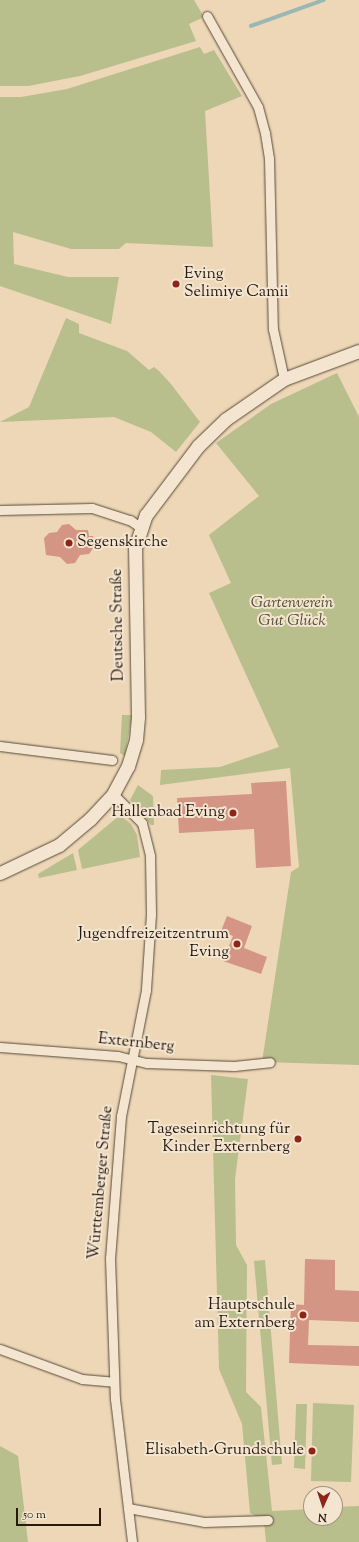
<!DOCTYPE html>
<meta charset="utf-8">
<style>
body{margin:0}
#map{position:relative;width:359px;height:1542px;overflow:hidden;background:#edd7b6;font-family:"Sorts Mill Goudy",serif}
div>[style]{position:absolute}
[style*='--x']{left:calc(var(--x)*1px);top:calc(var(--y)*1px);width:calc(var(--w)*1px);rotate:calc(var(--a)*1deg)}
.green>*{inset:0;background:#b9be8d}
.stream>*{height:3.5px;margin:-1.75px;padding:0 1.75px;transform-origin:1.75px;border-radius:1.75px;background:#9ab8b2}
.building>*{inset:0;background:#d49584}
.roads{filter:drop-shadow(0 0 1px #584839) drop-shadow(0 0 1px #584839)}
.street>*{height:9px;margin:-4.5px;padding:0 4.5px;transform-origin:4.5px;border-radius:4.5px;background:#f3e5d0}
.secondary>*{height:13px;margin:-6.5px;padding:0 6.5px;transform-origin:6.5px;border-radius:6.5px;background:#f3e5d0}
.dots>*{width:11px;height:11px;translate:-50% -50%;box-sizing:border-box;border:2px solid #f3e5d0;border-radius:50%}
span{translate:-50% -50%;white-space:nowrap;text-align:center;line-height:1.15;-webkit-text-stroke:4px #f3e5d0;paint-order:stroke}
.poi-label{font-size:16px;color:#26190f}
.left{translate:0 -50%;text-align:left}
.right{translate:-100% -50%;text-align:right}
.park-label{font-size:16px;color:#524b35;font-style:italic}
.street-label{font-size:16px;color:#26190f}
.north{position:absolute;left:303px;top:1486px;width:40px;height:40px;box-sizing:border-box;background:#f3e5d0;border:1px solid #a19383;border-radius:50%;rotate:183deg;font-size:11px;font-weight:700;line-height:16px;text-align:center;color:#26190f}
.north::after{content:'';display:block;margin:auto;width:14px;height:18px;background:#8f2418;clip-path:polygon(50% 0,100% 100%,50% 72%,0 100%)}
.scale{position:absolute;left:16px;top:1508px;width:85px;height:18px;box-sizing:border-box;border:2px solid #26190f;border-top:0;padding-left:5px;font-size:12px;line-height:14px;white-space:nowrap;color:#26190f;-webkit-text-stroke:3px #f3e5d0;paint-order:stroke}
</style>
<div id="map">
<div class="green">
<i style="clip-path:polygon(0 0,194px 0,204px 17px,189px 24px,196px 41px,80px 76px,28px 86px,0 86px)"></i>
<i style="clip-path:polygon(200px 47px,204px 54px,214px 50px,242px 96px,205px 111px,213px 247px,126px 243px,119px 249px,71px 249px,13px 232px,14px 264px,68px 277px,119px 277px,111px 324px,0 286px,0 97px,21px 97px,67px 89px)"></i>
<i style="clip-path:polygon(66px 318px,79px 324px,79px 333px,127px 351px,149px 370px,154px 367px,159px 371px,171px 384px,200px 422px,176px 452px,151px 432px,114px 417px,0 422px,29px 407px)"></i>
<i style="clip-path:polygon(337px 373px,359px 417px,359px 1065px,262px 1062px,291px 872px,299px 867px,290px 768px,160px 785px,161px 770px,220px 767px,279px 747px,209px 593px,231px 583px,209px 535px,259px 496px,216px 443px,271px 404px)"></i>
<i style="clip-path:polygon(122px 715px,132px 715px,125px 756px,120px 753px)"></i>
<i style="clip-path:polygon(138px 785px,153px 796px,154px 825px,151px 825px,130px 800px)"></i>
<i style="clip-path:polygon(120px 815px,131px 824px,137px 835px,140px 857px,82px 869px,78px 850px)"></i>
<i style="clip-path:polygon(73px 853px,77px 870px,39px 878px,38px 874px)"></i>
<i style="clip-path:polygon(211px 1075px,248px 1079px,235px 1179px,236px 1245px,247px 1265px,246px 1392px,261px 1407px,272px 1511px,311px 1509px,311px 1518px,335px 1518px,335px 1507px,359px 1506px,359px 1542px,266px 1542px,264px 1520px,250px 1513px,242px 1424px,219px 1369px)"></i>
<i style="clip-path:polygon(265px 1260px,282px 1464px,272px 1465px,254px 1261px)"></i>
<i style="clip-path:polygon(313px 1403px,354px 1405px,351px 1482px,311px 1481px)"></i>
<i style="clip-path:polygon(296px 1404px,307px 1404px,305px 1469px,294px 1468px)"></i>
<i style="clip-path:polygon(0 1446px,18px 1456px,28px 1542px,0 1542px)"></i>
</div>
<div class="stream">
<i style="--x:251;--y:26;--w:77;--a:-19.6"></i>
</div>
<div class="building">
<i style="clip-path:polygon(69px 524px,76px 530px,88px 530px,89px 536px,93px 536px,94px 547px,89px 554px,80px 555px,75px 563px,67px 564px,60px 557px,46px 555px,44px 538px,49px 533px,57px 532px,62px 525px)"></i>
<i style="clip-path:polygon(286px 781px,291px 866px,256px 868px,254px 829px,179px 833px,177px 798px,252px 794px,251px 783px)"></i>
<i style="clip-path:polygon(227px 916px,252px 926px,244px 948px,267px 957px,261px 974px,223px 961px,233px 936px,221px 931px)"></i>
<i style="clip-path:polygon(305px 1259px,335px 1260px,335px 1290px,359px 1291px,359px 1322px,309px 1320px,308px 1345px,359px 1346px,359px 1366px,289px 1363px,291px 1304px,304px 1305px)"></i>
</div>
<div class="roads">
<div class="street">
<i style="--x:207;--y:16;--w:104;--a:60.7"></i>
<i style="--x:258;--y:107;--w:27;--a:75"></i>
<i style="--x:265;--y:133;--w:25;--a:81"></i>
<i style="--x:269;--y:158;--w:171;--a:88.7"></i>
<i style="--x:273;--y:329;--w:51;--a:77.6"></i>
<i style="--x:0;--y:510;--w:92;--a:-1.2"></i>
<i style="--x:92;--y:508;--w:40;--a:18"></i>
<i style="--x:130;--y:520;--w:14;--a:36"></i>
<i style="--x:0;--y:746;--w:113;--a:7.1"></i>
<i style="--x:113;--y:794;--w:41;--a:45"></i>
<i style="--x:142;--y:823;--w:34;--a:76"></i>
<i style="--x:150;--y:856;--w:58;--a:89"></i>
<i style="--x:151;--y:914;--w:76;--a:93.8"></i>
<i style="--x:146;--y:990;--w:128;--a:101.2"></i>
<i style="--x:121;--y:1116;--w:142;--a:94.4"></i>
<i style="--x:110;--y:1258;--w:141;--a:88"></i>
<i style="--x:115;--y:1399;--w:144;--a:83.2"></i>
<i style="--x:0;--y:1047;--w:118;--a:4.4"></i>
<i style="--x:118;--y:1056;--w:30;--a:14"></i>
<i style="--x:147;--y:1063;--w:87;--a:2"></i>
<i style="--x:234;--y:1066;--w:36;--a:-6"></i>
<i style="--x:0;--y:1349;--w:87;--a:20.1"></i>
<i style="--x:82;--y:1379;--w:32;--a:5"></i>
<i style="--x:128;--y:1508;--w:77;--a:10.4"></i>
<i style="--x:204;--y:1522;--w:64;--a:-1.8"></i>
</div>
<div class="secondary">
<i style="--x:0;--y:873;--w:65;--a:-25.4"></i>
<i style="--x:59;--y:845;--w:40;--a:-40"></i>
<i style="--x:90;--y:819;--w:34;--a:-47"></i>
<i style="--x:113;--y:794;--w:32;--a:-62"></i>
<i style="--x:128;--y:766;--w:27;--a:-73"></i>
<i style="--x:136;--y:740;--w:23;--a:-85"></i>
<i style="--x:138;--y:717;--w:169;--a:-91"></i>
<i style="--x:135;--y:548;--w:35;--a:-72"></i>
<i style="--x:146;--y:515;--w:86;--a:-53"></i>
<i style="--x:198;--y:446;--w:39;--a:-44"></i>
<i style="--x:226;--y:419;--w:70;--a:-34.6"></i>
<i style="--x:284;--y:379;--w:80;--a:-20.5"></i>
</div>
</div>
<div class="dots">
<i style="left:176px;top:284px;background:#8f2418"></i>
<i style="left:69px;top:543px;background:#8f2418"></i>
<i style="left:233px;top:813px;background:#8f2418"></i>
<i style="left:237px;top:944px;background:#8f2418"></i>
<i style="left:298px;top:1139px;background:#8f2418"></i>
<i style="left:303px;top:1315px;background:#8f2418"></i>
<i style="left:312px;top:1451px;background:#8f2418"></i>
</div>
<div class="poi-label">
<span class="left" style="left:184px;top:284px">Eving<br>Selimiye Camii</span>
<span class="left" style="left:77px;top:543px">Segenskirche</span>
<span class="right" style="left:225px;top:813px">Hallenbad Eving</span>
<span class="right" style="left:229px;top:944px">Jugendfreizeitzentrum<br>Eving</span>
<span class="right" style="left:290px;top:1139px">Tageseinrichtung für<br>Kinder Externberg</span>
<span class="right" style="left:295px;top:1315px">Hauptschule<br>am Externberg</span>
<span class="right" style="left:304px;top:1451px">Elisabeth-Grundschule</span>
</div>
<div class="park-label">
<span style="left:292px;top:613px">Gartenverein<br>Gut Glück</span>
</div>
<div class="street-label">
<span style="left:119px;top:625px;rotate:-91deg">Deutsche Straße</span>
<span style="left:136px;top:1044px;rotate:6deg">Externberg</span>
<span style="left:102px;top:1183px;rotate:-85deg">Württemberger Straße</span>
</div>
<div class="north">N</div>
<div class="scale">50 m</div>
</div>
